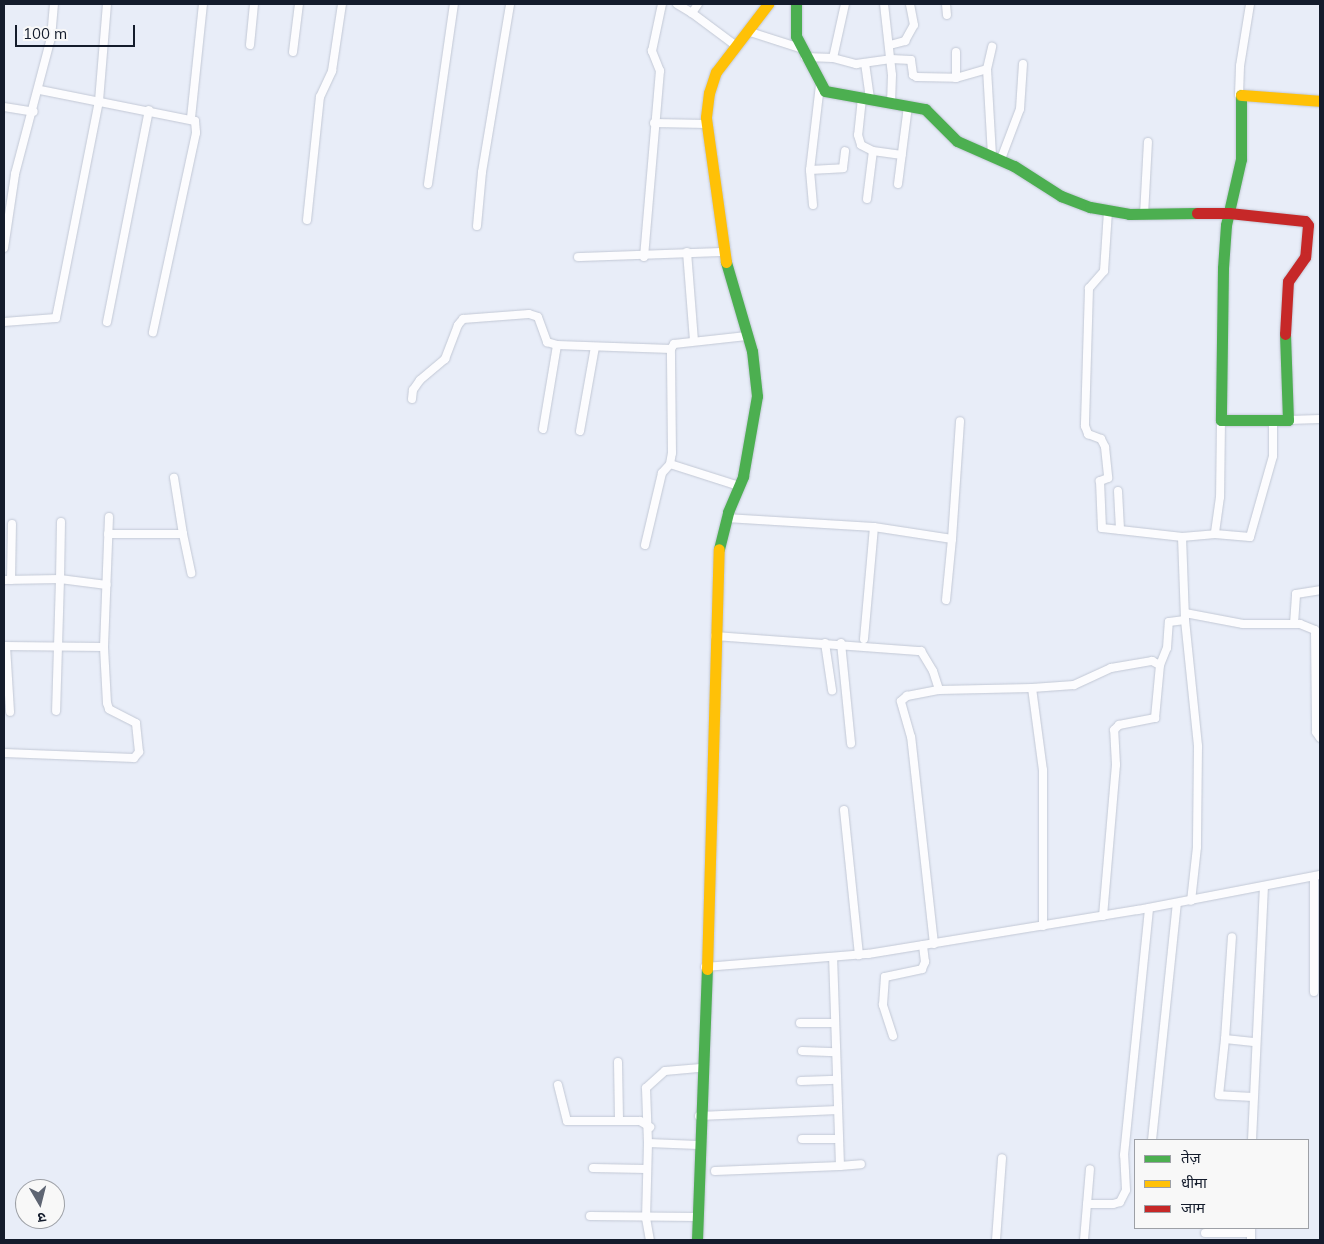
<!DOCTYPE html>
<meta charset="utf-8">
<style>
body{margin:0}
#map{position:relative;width:1324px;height:1244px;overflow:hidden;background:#e8edf8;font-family:Mulish,"Noto Sans Devanagari",sans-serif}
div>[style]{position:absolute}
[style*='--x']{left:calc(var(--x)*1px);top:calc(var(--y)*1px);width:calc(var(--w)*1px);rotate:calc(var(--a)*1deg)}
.roads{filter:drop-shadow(0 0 1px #c2c8d5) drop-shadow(0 0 1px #c2c8d5)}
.street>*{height:8px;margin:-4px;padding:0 4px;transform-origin:4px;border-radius:4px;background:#fcfcfe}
.fast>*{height:11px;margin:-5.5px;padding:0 5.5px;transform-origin:5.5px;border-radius:5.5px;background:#4caf50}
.slow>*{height:11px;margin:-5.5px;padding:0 5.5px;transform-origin:5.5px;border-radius:5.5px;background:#ffc107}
.jam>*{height:11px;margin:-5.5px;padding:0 5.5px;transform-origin:5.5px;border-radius:5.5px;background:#c62828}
span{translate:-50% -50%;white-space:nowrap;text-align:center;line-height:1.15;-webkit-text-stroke:4px #f8f8f8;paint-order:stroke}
.frame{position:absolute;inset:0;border:5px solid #141c2c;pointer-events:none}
.legend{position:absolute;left:1134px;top:1139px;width:175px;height:90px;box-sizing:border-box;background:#f8f8f8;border:1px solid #9da0a6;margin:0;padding:6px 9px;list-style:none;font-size:15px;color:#141c2c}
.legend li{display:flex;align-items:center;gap:10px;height:25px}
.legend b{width:25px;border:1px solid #9da0a6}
.north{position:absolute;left:15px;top:1179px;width:50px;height:50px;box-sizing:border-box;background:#f8f8f8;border:1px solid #9da0a6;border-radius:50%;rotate:172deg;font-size:14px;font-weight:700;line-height:20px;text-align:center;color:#141c2c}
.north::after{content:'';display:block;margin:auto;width:18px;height:22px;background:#5e6573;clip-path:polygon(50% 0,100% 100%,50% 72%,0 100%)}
.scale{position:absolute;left:15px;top:25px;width:120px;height:22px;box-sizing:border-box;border:2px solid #141c2c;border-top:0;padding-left:6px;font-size:15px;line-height:18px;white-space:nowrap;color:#141c2c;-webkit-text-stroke:4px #f8f8f8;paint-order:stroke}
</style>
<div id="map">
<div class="roads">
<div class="street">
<i style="--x:677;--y:4;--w:17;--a:31"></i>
<i style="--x:698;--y:4;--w:11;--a:124"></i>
<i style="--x:692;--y:13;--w:54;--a:36.7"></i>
<i style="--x:884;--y:4;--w:71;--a:83.6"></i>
<i style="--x:892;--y:75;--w:27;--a:92"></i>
<i style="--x:946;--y:4;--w:11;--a:85"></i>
<i style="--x:747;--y:31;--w:56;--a:17.8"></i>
<i style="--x:250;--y:45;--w:41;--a:-84.4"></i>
<i style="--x:890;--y:45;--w:16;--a:-15"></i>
<i style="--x:905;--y:41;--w:18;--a:-61"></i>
<i style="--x:914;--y:25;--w:21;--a:-101"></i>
<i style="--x:293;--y:52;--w:48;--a:-82.9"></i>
<i style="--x:805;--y:57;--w:28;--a:2"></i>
<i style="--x:833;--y:58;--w:24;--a:15"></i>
<i style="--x:856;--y:64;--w:35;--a:-8"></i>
<i style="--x:891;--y:59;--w:20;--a:3"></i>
<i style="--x:911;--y:60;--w:15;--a:82"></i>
<i style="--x:913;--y:75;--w:4;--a:27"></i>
<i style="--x:917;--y:77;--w:39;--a:1"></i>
<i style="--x:956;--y:78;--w:32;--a:-16"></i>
<i style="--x:987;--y:69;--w:88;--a:86.7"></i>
<i style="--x:833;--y:58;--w:55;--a:-77.5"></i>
<i style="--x:865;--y:63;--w:36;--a:82"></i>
<i style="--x:987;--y:69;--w:23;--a:-77"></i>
<i style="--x:956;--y:78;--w:26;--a:-90"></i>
<i style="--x:40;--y:90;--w:158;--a:11.3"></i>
<i style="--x:195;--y:121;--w:12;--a:85"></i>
<i style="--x:196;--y:133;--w:204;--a:102.2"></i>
<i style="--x:1239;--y:95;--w:29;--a:-88"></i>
<i style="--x:1240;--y:66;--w:63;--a:-80.8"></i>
<i style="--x:862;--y:98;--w:37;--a:96"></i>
<i style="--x:858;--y:135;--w:10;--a:73"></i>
<i style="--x:861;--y:145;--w:13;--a:27"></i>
<i style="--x:873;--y:151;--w:29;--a:8"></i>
<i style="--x:4;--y:107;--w:30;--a:9"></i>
<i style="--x:191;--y:118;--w:115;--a:-84"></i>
<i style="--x:654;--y:123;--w:53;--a:1.1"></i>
<i style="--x:1001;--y:159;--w:53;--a:-69.2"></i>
<i style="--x:1020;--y:109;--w:45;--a:-86.2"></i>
<i style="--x:810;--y:170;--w:33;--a:-3"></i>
<i style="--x:843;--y:168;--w:17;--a:-83"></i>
<i style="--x:428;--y:184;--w:182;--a:-81.8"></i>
<i style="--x:898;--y:184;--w:79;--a:-82.7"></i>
<i style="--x:867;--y:199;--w:48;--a:-82.9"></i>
<i style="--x:813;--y:205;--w:35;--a:-95"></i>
<i style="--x:810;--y:170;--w:86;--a:-83.3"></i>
<i style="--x:1108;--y:211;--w:60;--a:93.8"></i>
<i style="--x:1104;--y:271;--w:23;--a:131"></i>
<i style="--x:1089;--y:288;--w:138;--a:91.7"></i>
<i style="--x:1085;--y:426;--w:9;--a:69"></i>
<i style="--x:1088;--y:434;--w:14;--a:21"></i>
<i style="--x:1101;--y:439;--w:9;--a:63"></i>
<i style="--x:1105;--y:447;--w:31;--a:84"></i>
<i style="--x:1108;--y:478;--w:9;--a:159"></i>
<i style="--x:1100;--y:481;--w:47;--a:87.6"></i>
<i style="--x:1102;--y:528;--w:81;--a:6.4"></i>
<i style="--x:1182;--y:537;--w:83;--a:87.9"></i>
<i style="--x:1185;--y:620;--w:127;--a:84.1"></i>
<i style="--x:1198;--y:746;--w:101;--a:90.6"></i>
<i style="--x:1197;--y:847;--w:54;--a:96.3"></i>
<i style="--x:1144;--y:215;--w:73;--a:-86.9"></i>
<i style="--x:307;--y:220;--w:124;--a:-84"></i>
<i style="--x:320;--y:97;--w:29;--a:-65"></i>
<i style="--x:332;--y:71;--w:68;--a:-81.5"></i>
<i style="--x:477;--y:226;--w:54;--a:-84.7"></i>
<i style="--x:482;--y:172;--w:170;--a:-80.5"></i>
<i style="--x:4;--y:248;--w:75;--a:-81.5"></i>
<i style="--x:15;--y:174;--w:141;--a:-75.2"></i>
<i style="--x:51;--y:38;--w:34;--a:-85"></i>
<i style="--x:687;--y:252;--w:89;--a:85.5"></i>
<i style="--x:578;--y:257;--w:146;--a:-2"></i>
<i style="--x:644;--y:257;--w:187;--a:-85.1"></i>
<i style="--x:660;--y:71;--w:22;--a:-112"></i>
<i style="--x:652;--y:51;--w:48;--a:-78"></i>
<i style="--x:4;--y:322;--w:52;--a:-4.4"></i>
<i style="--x:56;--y:318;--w:221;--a:-78.8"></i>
<i style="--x:99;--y:101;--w:97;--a:-85.3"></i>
<i style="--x:107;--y:322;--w:216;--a:-78.8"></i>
<i style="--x:412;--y:399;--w:9;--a:-84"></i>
<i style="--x:413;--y:390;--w:12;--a:-55"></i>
<i style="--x:420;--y:380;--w:33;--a:-40"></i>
<i style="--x:445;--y:359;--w:36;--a:-69"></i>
<i style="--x:458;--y:325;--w:8;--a:-50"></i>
<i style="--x:463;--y:319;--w:66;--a:-4.3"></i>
<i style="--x:529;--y:314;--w:9;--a:18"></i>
<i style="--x:538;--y:317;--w:27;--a:70"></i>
<i style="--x:547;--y:342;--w:10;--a:17"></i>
<i style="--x:1221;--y:420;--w:77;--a:90.7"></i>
<i style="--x:1220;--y:497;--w:37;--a:98"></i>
<i style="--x:1215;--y:534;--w:35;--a:5"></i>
<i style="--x:1250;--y:537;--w:84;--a:-74.1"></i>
<i style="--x:1273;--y:456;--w:37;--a:-90"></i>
<i style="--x:1288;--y:420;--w:32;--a:-2"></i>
<i style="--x:543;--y:429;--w:85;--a:-80.5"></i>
<i style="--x:557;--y:345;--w:114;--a:2"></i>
<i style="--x:580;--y:431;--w:85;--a:-79.9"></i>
<i style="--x:670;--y:464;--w:72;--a:17.7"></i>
<i style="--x:1118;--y:491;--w:39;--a:87"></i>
<i style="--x:726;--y:518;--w:148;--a:3.5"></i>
<i style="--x:874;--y:527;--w:79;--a:8.7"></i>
<i style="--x:952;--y:539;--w:118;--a:-86.1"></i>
<i style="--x:61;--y:522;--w:57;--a:91"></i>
<i style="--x:60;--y:579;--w:47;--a:7.3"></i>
<i style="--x:108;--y:534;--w:75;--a:0"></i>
<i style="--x:183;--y:534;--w:57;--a:-99.1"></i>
<i style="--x:183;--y:534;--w:40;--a:78"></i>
<i style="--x:1182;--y:537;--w:33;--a:-5"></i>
<i style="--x:645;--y:545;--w:74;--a:-76.7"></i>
<i style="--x:662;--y:473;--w:12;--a:-48"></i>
<i style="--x:670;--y:464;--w:11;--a:-80"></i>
<i style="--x:672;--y:453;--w:104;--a:-90.6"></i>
<i style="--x:671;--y:349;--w:6;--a:-59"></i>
<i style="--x:674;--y:344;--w:73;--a:-6.3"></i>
<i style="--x:4;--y:580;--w:56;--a:-1"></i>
<i style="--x:60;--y:579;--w:132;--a:91.7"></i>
<i style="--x:11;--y:580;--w:56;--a:-89"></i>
<i style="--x:946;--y:600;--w:61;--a:-84.4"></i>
<i style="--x:1185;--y:613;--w:59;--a:10.7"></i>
<i style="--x:1243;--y:624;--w:57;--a:0"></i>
<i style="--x:1300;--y:624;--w:16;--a:22"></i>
<i style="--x:1315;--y:630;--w:102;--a:89.4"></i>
<i style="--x:1316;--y:732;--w:7;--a:56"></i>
<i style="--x:1294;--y:624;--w:30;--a:-86"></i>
<i style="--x:1296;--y:594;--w:24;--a:-9"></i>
<i style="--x:715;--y:636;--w:207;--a:4.2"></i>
<i style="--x:921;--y:651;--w:23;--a:59"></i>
<i style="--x:933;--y:671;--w:20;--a:72"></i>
<i style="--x:939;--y:690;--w:93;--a:-1.2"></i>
<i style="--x:1032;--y:688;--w:83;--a:82.4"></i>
<i style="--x:1043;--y:770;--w:156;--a:90"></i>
<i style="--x:864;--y:639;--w:112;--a:-84.9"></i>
<i style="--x:825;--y:643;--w:48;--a:81.5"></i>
<i style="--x:841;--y:643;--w:101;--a:84.3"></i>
<i style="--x:4;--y:646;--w:100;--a:0.6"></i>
<i style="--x:104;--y:647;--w:130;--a:-87.8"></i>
<i style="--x:6;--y:646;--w:66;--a:86.5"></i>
<i style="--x:1032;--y:688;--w:42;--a:-4.1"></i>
<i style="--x:1074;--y:685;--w:41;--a:-24.7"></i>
<i style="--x:1111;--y:668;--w:42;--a:-9.7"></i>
<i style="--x:1152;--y:661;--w:9;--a:27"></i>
<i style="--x:1160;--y:665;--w:18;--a:-68"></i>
<i style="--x:1167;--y:648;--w:26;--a:-86"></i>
<i style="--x:1169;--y:622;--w:16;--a:-7"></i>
<i style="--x:4;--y:753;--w:130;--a:2.2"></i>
<i style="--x:134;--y:758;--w:8;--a:-50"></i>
<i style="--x:139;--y:752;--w:29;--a:-96"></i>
<i style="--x:136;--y:723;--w:30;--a:-153"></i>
<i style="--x:109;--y:709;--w:6;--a:-108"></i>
<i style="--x:107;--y:703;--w:56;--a:-93.1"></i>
<i style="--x:844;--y:810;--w:146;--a:84.1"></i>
<i style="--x:1103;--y:916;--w:152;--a:-85.1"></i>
<i style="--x:1116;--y:765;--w:35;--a:-93"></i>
<i style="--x:1114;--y:730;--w:7;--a:-45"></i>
<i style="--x:1119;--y:725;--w:37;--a:-11"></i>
<i style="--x:1155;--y:718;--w:53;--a:-84.6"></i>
<i style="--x:934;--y:944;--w:208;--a:-96.3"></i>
<i style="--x:911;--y:737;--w:37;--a:-106"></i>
<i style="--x:901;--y:701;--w:8;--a:-40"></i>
<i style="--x:907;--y:696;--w:33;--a:-11"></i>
<i style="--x:705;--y:967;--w:164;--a:-4.6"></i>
<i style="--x:868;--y:954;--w:274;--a:-9.3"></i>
<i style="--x:1138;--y:910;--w:185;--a:-10.9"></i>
<i style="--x:1314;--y:992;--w:115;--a:-90"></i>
<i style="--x:800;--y:1023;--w:35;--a:0"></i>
<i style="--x:893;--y:1036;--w:33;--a:-108"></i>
<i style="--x:883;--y:1005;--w:28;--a:-86"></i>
<i style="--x:885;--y:977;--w:38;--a:-12"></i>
<i style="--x:922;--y:969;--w:8;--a:-67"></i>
<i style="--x:925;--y:962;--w:17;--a:-97"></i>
<i style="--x:1225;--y:1039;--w:102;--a:-86.1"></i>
<i style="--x:802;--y:1051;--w:34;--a:2"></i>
<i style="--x:618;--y:1062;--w:57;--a:89"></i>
<i style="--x:801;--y:1081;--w:36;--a:-2"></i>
<i style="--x:558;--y:1085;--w:37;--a:76"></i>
<i style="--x:567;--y:1121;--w:73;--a:0"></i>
<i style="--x:640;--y:1121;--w:12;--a:31"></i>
<i style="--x:1253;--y:1097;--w:34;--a:-177"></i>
<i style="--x:1219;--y:1095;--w:56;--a:-83.9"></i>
<i style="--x:1225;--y:1039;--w:31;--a:6"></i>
<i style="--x:699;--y:1116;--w:139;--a:-2.5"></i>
<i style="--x:802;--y:1139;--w:37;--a:0"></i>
<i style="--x:1152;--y:1140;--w:238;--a:-84"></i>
<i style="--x:1252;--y:1140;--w:253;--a:-87.3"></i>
<i style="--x:648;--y:1143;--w:75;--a:91.5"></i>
<i style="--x:646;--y:1218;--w:22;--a:80"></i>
<i style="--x:698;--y:1145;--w:50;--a:-177.7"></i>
<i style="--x:648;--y:1143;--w:55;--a:-92.1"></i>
<i style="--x:646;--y:1088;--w:25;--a:-42"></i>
<i style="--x:665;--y:1071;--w:36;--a:-5"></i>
<i style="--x:840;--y:1166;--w:21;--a:-5"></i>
<i style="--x:593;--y:1168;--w:53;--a:1.1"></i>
<i style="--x:715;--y:1171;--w:125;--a:-2.3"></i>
<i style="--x:840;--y:1166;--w:208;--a:-91.9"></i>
<i style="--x:1087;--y:1204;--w:26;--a:0"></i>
<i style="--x:1113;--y:1204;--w:7;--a:-16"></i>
<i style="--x:1120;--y:1202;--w:13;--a:-63"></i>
<i style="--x:1126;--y:1190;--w:35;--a:-93"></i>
<i style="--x:1124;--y:1155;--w:248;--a:-84.2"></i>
<i style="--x:590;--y:1216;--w:107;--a:0.5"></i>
<i style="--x:1205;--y:1233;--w:46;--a:0"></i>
<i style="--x:996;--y:1240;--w:82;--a:-85.8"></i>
<i style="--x:1084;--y:1240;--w:71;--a:-85.2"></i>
<i style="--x:1251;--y:1240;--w:12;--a:-90"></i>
</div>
<div class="fast">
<i style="--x:796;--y:4;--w:32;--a:90"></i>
<i style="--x:796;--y:36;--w:62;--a:62.2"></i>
<i style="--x:825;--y:91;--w:102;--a:10.2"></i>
<i style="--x:925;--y:109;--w:45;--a:45"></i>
<i style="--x:957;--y:141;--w:62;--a:23.7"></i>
<i style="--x:1014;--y:166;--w:56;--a:32.6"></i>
<i style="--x:1061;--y:196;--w:31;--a:21"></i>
<i style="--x:1090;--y:207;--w:40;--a:10"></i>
<i style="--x:1129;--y:214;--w:68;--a:-0.8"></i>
<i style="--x:1241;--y:95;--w:64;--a:90"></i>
<i style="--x:1241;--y:159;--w:68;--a:102.8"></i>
<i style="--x:1226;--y:225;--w:43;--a:94"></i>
<i style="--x:1223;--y:268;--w:152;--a:90.8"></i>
<i style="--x:1221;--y:420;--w:67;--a:0"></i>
<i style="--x:1288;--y:420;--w:86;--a:-92"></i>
<i style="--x:719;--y:549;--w:38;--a:-76"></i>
<i style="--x:728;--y:512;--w:39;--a:-67"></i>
<i style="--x:743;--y:476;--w:81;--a:-80.1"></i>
<i style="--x:757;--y:396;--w:45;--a:-96.3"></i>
<i style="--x:752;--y:351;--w:93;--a:-106.3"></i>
<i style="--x:697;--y:1240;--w:271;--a:-87.9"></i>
</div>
<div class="slow">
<i style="--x:1241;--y:95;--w:79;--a:4.3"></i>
<i style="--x:726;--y:262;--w:146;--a:-97.9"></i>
<i style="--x:706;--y:117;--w:24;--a:-83"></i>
<i style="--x:709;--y:93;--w:22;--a:-72"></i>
<i style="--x:716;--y:72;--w:86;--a:-52.6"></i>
<i style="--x:707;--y:969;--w:420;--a:-88.4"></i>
</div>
<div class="jam">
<i style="--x:1197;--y:213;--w:32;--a:0"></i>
<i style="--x:1229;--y:213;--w:76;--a:6"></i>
<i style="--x:1305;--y:221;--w:5;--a:53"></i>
<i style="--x:1308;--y:225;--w:32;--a:95"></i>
<i style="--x:1305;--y:257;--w:29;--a:125"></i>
<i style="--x:1288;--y:281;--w:53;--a:93.2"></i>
</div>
</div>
<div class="frame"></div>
<ul class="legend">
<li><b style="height:6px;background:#4caf50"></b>तेज़</li>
<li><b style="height:6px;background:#ffc107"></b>धीमा</li>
<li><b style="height:6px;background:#c62828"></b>जाम</li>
</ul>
<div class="north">उ</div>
<div class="scale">100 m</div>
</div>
